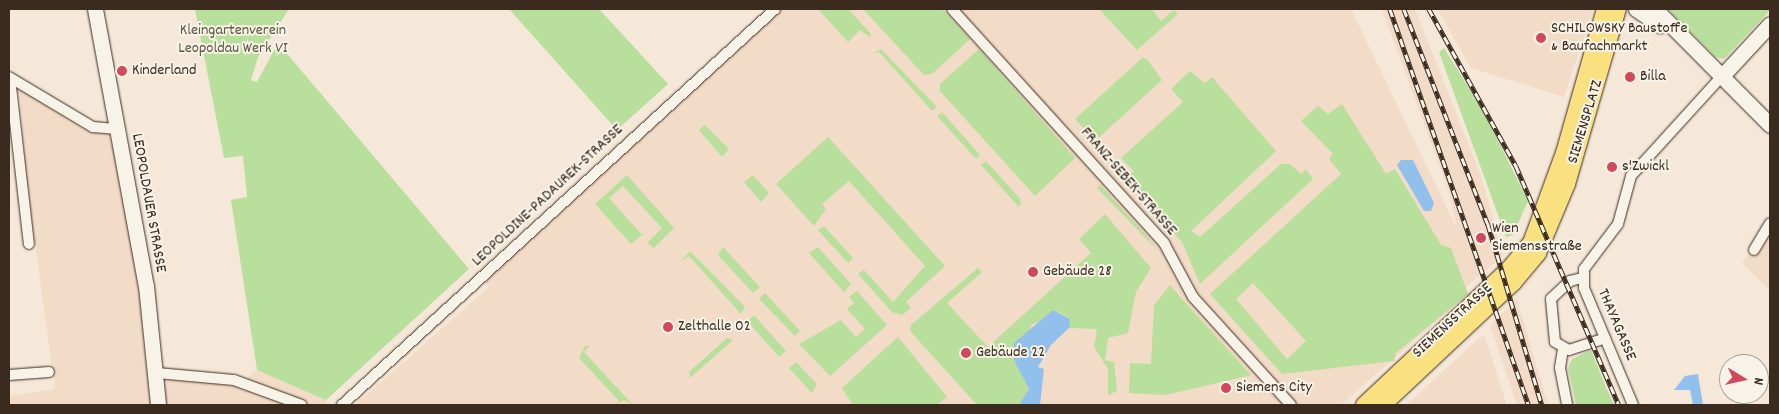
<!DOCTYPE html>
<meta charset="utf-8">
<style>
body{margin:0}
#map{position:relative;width:1779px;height:414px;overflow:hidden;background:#f5e8d9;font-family:Dekko,sans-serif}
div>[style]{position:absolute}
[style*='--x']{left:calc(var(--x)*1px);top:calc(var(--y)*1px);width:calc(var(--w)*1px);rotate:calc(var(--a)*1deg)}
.built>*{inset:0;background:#f2dbc7}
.green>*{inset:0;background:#b8df9b}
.water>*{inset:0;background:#92c0ec}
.roads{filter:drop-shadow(0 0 1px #3b2a1e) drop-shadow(0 0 1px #3b2a1e)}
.street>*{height:10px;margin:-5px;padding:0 5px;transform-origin:5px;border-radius:5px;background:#f7f3e8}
.secondary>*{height:15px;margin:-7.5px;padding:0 7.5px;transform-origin:7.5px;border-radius:7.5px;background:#f7f3e8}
.primary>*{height:16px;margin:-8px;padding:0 8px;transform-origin:8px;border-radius:8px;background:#fae180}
.rail>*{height:4.5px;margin-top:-2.25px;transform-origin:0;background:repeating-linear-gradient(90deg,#f7f3e8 0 8px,#3b2a1e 0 16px);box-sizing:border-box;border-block:1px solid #3b2a1e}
.dots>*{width:14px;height:14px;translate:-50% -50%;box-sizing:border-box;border:2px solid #f7f3e8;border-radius:50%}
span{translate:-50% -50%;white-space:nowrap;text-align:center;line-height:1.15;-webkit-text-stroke:4px #f7f3e8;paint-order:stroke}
.poi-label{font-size:16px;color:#3b2a1e}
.left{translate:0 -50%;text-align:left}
.park-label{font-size:16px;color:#5a573d}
.street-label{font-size:16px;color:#3b2a1e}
.frame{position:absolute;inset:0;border:10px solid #3b2a1e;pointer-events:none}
.north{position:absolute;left:1719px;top:354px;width:50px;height:50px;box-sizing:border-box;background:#f7f3e8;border:1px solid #aca397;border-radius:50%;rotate:99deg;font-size:14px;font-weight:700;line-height:20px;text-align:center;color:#3b2a1e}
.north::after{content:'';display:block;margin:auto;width:18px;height:22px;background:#d1495b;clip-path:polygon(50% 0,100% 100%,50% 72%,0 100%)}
</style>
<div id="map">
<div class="built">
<i style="clip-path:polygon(775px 9px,1351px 9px,1457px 229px,1448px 189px,1382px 9px,1415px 9px,1481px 176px,1503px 256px,1466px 287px,1468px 294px,1456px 304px,1341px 405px,355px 405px,489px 287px,481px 279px)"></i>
<i style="clip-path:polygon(1437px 9px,1593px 9px,1564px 97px,1471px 68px)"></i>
<i style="clip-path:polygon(19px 86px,93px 128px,115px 130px,156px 372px,245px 380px,257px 370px,295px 384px,326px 400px,327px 405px,9px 405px,9px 396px,55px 389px,27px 185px)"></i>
<i style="clip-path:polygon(1770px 232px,1770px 291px,1742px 263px)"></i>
<i style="clip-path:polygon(1517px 299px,1548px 405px,1517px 405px,1490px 325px)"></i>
<i style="clip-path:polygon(1484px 334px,1507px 405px,1406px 405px)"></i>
</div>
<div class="green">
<i style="clip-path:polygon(195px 9px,289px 9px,258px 57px,251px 80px,257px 82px,278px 43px,469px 269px,326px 400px,257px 370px,231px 200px,247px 197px,243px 156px,224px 158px)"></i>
<i style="clip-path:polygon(509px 9px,599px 9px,668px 84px,617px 130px)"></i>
<i style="clip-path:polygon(848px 9px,871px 34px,870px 37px,860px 30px,848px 42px,819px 10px)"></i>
<i style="clip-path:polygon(863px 9px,942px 9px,970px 39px,933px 73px,924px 75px)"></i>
<i style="clip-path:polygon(1099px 9px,1152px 9px,1161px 21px,1174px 10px,1178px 14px,1137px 50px)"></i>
<i style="clip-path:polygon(1668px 9px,1770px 9px,1770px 10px,1724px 59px,1716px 57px)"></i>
<i style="clip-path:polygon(1444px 48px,1484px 112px,1528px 201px,1513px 235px,1506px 237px,1439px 52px)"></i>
<i style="clip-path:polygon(881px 49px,937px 107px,932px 111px,879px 52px,873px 54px)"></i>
<i style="clip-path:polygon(979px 49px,1075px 158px,1035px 196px,940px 91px,940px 84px)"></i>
<i style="clip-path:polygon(1142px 58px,1147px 59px,1162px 80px,1095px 141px,1075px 119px)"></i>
<i style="clip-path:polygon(1190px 71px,1205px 83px,1212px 77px,1276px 151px,1191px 231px,1200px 237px,1281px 164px,1290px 164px,1301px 174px,1306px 169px,1313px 179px,1200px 284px,1182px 242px,1126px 178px,1134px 171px,1121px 158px,1183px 102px,1171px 89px)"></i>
<i style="clip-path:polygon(evenodd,1342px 104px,1386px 174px,1395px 169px,1441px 245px,1451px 248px,1468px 294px,1396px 353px,1394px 361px,1282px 374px,1210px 294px,1341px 174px,1329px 159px,1333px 154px,1301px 121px,1318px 106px,1328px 114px,1342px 104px,1253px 283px,1306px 341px,1287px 359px,1236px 299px,1253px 283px)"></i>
<i style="clip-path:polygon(942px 112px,980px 155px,976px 159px,937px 116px)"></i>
<i style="clip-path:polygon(705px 125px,729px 149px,722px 157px,699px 130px)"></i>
<i style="clip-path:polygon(828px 137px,945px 266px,906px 302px,911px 308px,902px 315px,892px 312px,858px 274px,864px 270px,893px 302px,925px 266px,849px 181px,822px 204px,826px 209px,814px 226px,776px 184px)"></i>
<i style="clip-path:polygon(986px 161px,1020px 199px,1021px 204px,1013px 212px,1018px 206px,981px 165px)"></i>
<i style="clip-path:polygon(627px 175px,674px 228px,654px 248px,647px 243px,662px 228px,623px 186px,609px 198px,642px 235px,631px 244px,595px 204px)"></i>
<i style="clip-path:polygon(753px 175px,769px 193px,761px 202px,744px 182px)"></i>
<i style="clip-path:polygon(1100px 185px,1144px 233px,1158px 251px,1097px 188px)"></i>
<i style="clip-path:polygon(1105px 214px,1151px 268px,1136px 292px,1128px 333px,1108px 338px,1105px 360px,1114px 362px,1117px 391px,1108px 395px,1108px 369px,1094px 347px,1097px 329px,1069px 328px,1069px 318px,1054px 310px,1047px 319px,1032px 324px,1014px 360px,1029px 381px,1027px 395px,1019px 405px,977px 405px,910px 331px,911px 325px,978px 268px,982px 272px,947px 303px,988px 347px,1091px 253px,1079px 239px)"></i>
<i style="clip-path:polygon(824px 226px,853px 258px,848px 263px,818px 230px)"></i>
<i style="clip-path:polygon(723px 247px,760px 287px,753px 293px,718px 255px)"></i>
<i style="clip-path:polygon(818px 247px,851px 284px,844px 292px,809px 253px)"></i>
<i style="clip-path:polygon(690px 251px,745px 307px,741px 314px,689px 256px,681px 261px)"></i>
<i style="clip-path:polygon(1170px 285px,1182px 299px,1251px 375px,1166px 395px,1129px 393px,1130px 363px,1151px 364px,1154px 305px)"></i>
<i style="clip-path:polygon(857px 291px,887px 325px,830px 376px,799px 344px,841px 320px,856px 337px,865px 329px,847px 309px,854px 303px,849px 297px)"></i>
<i style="clip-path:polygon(765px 293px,800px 331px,795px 336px,759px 299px)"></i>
<i style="clip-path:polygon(754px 315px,786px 351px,779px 357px,750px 324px,742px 327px)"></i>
<i style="clip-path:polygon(898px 337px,947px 397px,937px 405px,853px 405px,842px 388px)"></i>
<i style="clip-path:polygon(727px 338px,733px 340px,690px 378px,689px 372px)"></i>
<i style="clip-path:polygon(585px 346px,590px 346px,584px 352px,633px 405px,624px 400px,615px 405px,619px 401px,579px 358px)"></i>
<i style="clip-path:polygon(1591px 350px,1606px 387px,1614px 405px,1576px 405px,1568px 368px,1572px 359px)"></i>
<i style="clip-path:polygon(796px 362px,817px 384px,812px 393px,789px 368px)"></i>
</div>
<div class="water">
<i style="clip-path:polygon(1401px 160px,1413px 160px,1434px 203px,1431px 211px,1424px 211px,1397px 165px)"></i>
<i style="clip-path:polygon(1053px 310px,1070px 319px,1069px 328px,1051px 345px,1038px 367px,1044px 369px,1040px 405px,1019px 405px,1029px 389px,1014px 360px,1014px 343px)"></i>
<i style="clip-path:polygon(1698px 374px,1703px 405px,1693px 405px,1690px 390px,1674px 390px,1685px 376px)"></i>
</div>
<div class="roads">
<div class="street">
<i style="--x:952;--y:9;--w:316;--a:47.8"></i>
<i style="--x:1164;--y:243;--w:61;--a:61.8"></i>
<i style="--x:1193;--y:297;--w:146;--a:47.8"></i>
<i style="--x:9;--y:77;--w:98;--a:30.8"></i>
<i style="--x:93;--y:127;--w:23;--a:5"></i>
<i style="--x:10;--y:78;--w:167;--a:83.5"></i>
<i style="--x:1754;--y:250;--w:31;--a:-59"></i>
<i style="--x:1582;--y:278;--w:12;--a:166"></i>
<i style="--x:1570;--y:281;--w:26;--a:137"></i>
<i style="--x:1551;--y:299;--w:43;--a:84.7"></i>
<i style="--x:1555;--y:342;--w:16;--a:30"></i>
<i style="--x:1569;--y:350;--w:38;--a:-18"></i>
<i style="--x:1563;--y:349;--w:19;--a:99"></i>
<i style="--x:1560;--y:368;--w:38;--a:79"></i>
<i style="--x:157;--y:373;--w:77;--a:5.2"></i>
<i style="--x:234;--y:380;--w:72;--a:20.2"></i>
<i style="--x:9;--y:375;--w:40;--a:-4.3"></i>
<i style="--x:342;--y:405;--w:587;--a:-42.44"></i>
<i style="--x:1633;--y:405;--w:127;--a:-112.7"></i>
<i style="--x:1584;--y:288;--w:19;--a:-90"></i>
<i style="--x:1584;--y:269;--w:56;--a:-52.9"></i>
<i style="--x:1618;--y:224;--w:50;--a:-74.8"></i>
<i style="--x:1631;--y:176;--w:134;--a:-47.7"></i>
</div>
<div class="secondary">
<i style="--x:95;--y:9;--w:282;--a:79.6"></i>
<i style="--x:146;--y:286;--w:120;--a:84.2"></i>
<i style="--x:1636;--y:9;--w:29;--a:34"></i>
<i style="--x:1655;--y:9;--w:163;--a:45.2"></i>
<i style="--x:1721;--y:77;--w:72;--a:-47.2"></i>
</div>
<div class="primary">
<i style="--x:1364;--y:405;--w:199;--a:-43.2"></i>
<i style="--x:1509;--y:269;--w:34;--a:-50"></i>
<i style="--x:1531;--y:243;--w:96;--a:-69.9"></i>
<i style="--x:1564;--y:153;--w:150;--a:-74.1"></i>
<i style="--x:1383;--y:405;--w:178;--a:-43.2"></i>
<i style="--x:1513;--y:283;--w:39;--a:-50"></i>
<i style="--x:1538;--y:253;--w:75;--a:-67.2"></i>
<i style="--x:1567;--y:184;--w:182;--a:-73.8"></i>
</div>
</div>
<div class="rail">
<i style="--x:1390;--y:9;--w:420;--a:70.7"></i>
<i style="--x:1404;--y:9;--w:231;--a:68.7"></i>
<i style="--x:1488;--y:224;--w:189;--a:73.4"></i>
<i style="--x:1429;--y:9;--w:179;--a:61"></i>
<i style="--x:1516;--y:166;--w:260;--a:66.7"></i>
</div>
<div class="dots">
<i style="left:1541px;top:38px;background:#d1495b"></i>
<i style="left:122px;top:71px;background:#d1495b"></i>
<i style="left:1630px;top:77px;background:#d1495b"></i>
<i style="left:1612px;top:167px;background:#d1495b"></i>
<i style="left:1481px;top:238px;background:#d1495b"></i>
<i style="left:1033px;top:272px;background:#d1495b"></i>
<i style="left:668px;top:327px;background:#d1495b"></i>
<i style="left:966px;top:353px;background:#d1495b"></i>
<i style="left:1226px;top:388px;background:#d1495b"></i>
</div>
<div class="poi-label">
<span class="left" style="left:1551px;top:38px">SCHILOWSKY Baustoffe<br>&amp; Baufachmarkt</span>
<span class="left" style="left:132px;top:71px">Kinderland</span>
<span class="left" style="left:1640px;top:77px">Billa</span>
<span class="left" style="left:1622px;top:167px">s'Zwickl</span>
<span class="left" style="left:1492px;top:238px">Wien<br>Siemensstraße</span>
<span class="left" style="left:1043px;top:272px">Gebäude 28</span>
<span class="left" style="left:678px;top:327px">Zelthalle 02</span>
<span class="left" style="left:976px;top:353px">Gebäude 22</span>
<span class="left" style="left:1236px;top:388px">Siemens City</span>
</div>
<div class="park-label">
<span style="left:233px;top:40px">Kleingartenverein<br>Leopoldau Werk VI</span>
</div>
<div class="street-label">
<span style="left:1586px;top:122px;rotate:-73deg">SIEMENSPLATZ</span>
<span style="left:1128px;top:182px;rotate:49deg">FRANZ-SEBEK-STRASSE</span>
<span style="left:548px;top:196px;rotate:-43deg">LEOPOLDINE-PADAUREK-STRASSE</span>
<span style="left:148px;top:203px;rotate:80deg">LEOPOLDAUER STRASSE</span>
<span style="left:1453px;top:321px;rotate:-43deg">SIEMENSSTRASSE</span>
<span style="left:1616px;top:325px;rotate:67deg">THAYAGASSE</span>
</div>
<div class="frame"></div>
<div class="north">N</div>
</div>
